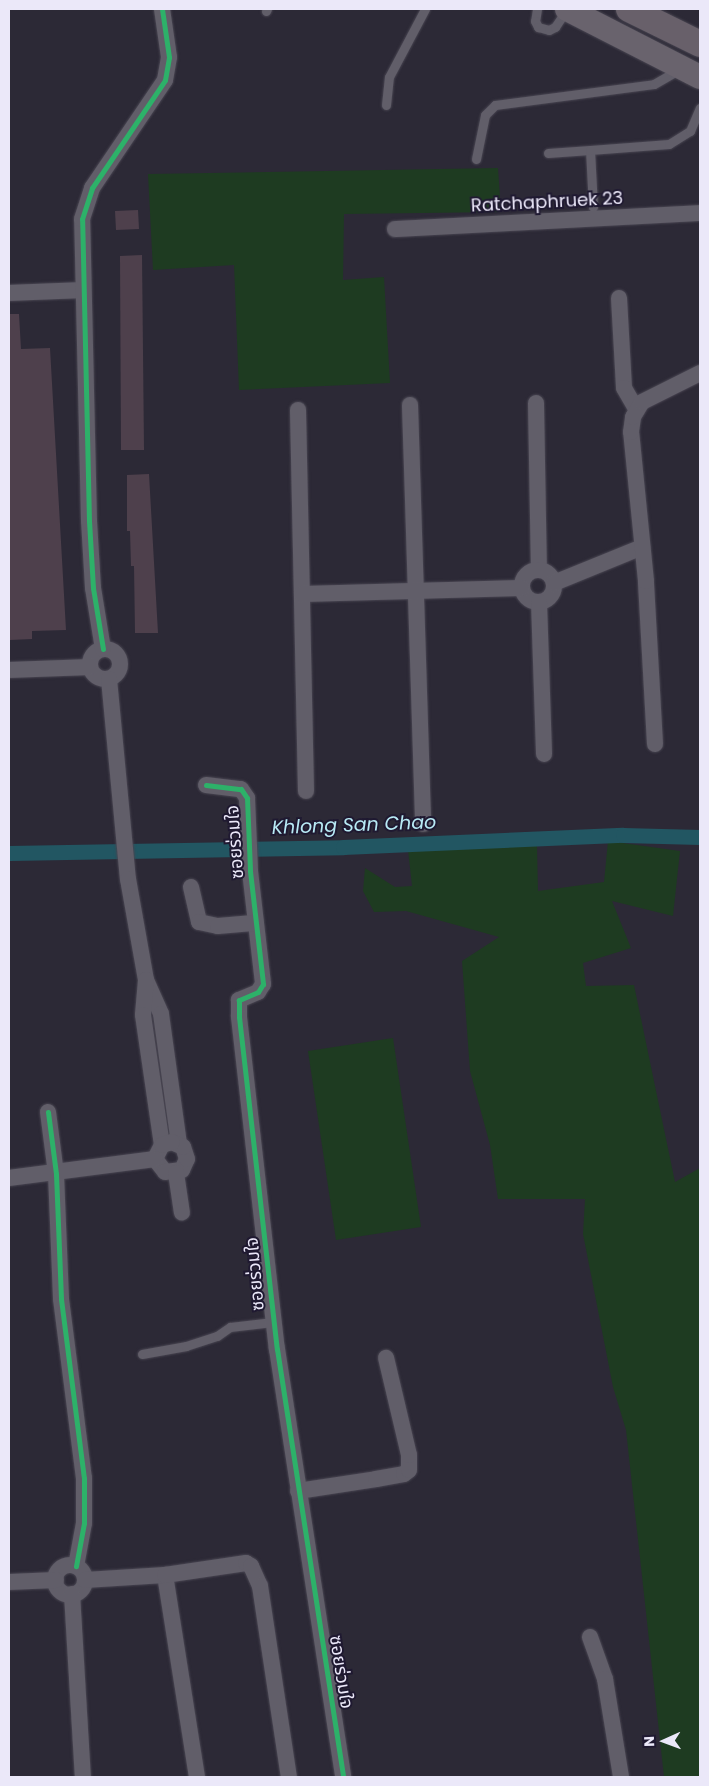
<!DOCTYPE html>
<meta charset="utf-8">
<style>
body{margin:0}
#map{position:relative;width:709px;height:1786px;overflow:hidden;background:#2c2936;font-family:Poppins,"Noto Sans Thai",sans-serif}
div>[style]{position:absolute}
[style*='--x']{left:calc(var(--x)*1px);top:calc(var(--y)*1px);width:calc(var(--w)*1px);rotate:calc(var(--a)*1deg)}
.green>*{inset:0;background:#1e3b21}
.canal>*{height:15px;margin:-7.5px;padding:0 7.5px;transform-origin:7.5px;border-radius:7.5px;background:#225662}
.building>*{inset:0;background:#4e404c}
.roads{filter:drop-shadow(0 0 1px #484551) drop-shadow(0 0 1px #484551)}
.service>*{height:9px;margin:-4.5px;padding:0 4.5px;transform-origin:4.5px;border-radius:4.5px;background:#615e69}
.minor>*{height:16px;margin:-8px;padding:0 8px;transform-origin:8px;border-radius:8px;background:#615e69}
.minor>.ring{margin:-8px;padding:0;box-sizing:content-box;background:none;border:16px solid #615e69;border-radius:50%}
.secondary>*{height:24px;margin:-12px;padding:0 12px;transform-origin:12px;border-radius:12px;background:#69636d}
.primary>*{height:26px;margin:-13px;padding:0 13px;transform-origin:13px;border-radius:13px;background:#68606a}
.cycleway>*{height:5px;margin:-2.5px;padding:0 2.5px;transform-origin:2.5px;border-radius:2.5px;background:#2db169}
span{translate:-50% -50%;white-space:nowrap;text-align:center;line-height:1.15;-webkit-text-stroke:4px #1f1931;paint-order:stroke}
.street-label{font-size:18px;color:#ebe8f9}
.water-label{font-size:19px;color:#b8eaf5;font-style:italic}
.frame{position:absolute;inset:0;border:10px solid #ebe8f9;pointer-events:none}
.north{position:absolute;left:639px;top:1716px;width:50px;height:50px;-webkit-text-stroke:4px #1f1931;paint-order:stroke;rotate:268deg;font-size:14px;font-weight:700;line-height:20px;text-align:center;color:#ebe8f9}
.north::after{content:'';display:block;margin:auto;width:18px;height:22px;background:#ebe8f9;clip-path:polygon(50% 0,100% 100%,50% 72%,0 100%)}
</style>
<div id="map">
<div class="green">
<i style="clip-path:polygon(498px 168px,501px 212px,344px 214px,343px 280px,384px 277px,390px 383px,239px 390px,234px 265px,153px 270px,148px 174px)"></i>
<i style="clip-path:polygon(608px 841px,680px 851px,673px 916px,612px 901px,631px 948px,583px 963px,586px 986px,634px 985px,675px 1182px,700px 1168px,700px 1777px,664px 1777px,626px 1430px,613px 1387px,583px 1234px,585px 1199px,498px 1199px,490px 1145px,470px 1071px,462px 961px,499px 937px,406px 911px,374px 912px,363px 891px,365px 868px,395px 887px,412px 886px,408px 850px,537px 846px,538px 891px,604px 882px)"></i>
<i style="clip-path:polygon(393px 1038px,421px 1227px,336px 1240px,308px 1051px)"></i>
</div>
<div class="canal">
<i style="--x:9;--y:853;--w:334;--a:-1"></i>
<i style="--x:343;--y:847;--w:280;--a:-2.5"></i>
<i style="--x:623;--y:835;--w:77;--a:1.5"></i>
</div>
<div class="building">
<i style="clip-path:polygon(138px 210px,139px 229px,116px 230px,115px 211px)"></i>
<i style="clip-path:polygon(142px 255px,144px 450px,121px 450px,120px 256px)"></i>
<i style="clip-path:polygon(9px 314px,19px 314px,21px 349px,50px 348px,66px 630px,32px 631px,32px 639px,10px 640px)"></i>
<i style="clip-path:polygon(149px 474px,158px 633px,135px 633px,134px 566px,131px 566px,130px 531px,127px 531px,127px 475px)"></i>
</div>
<div class="roads">
<div class="service">
<i style="--x:537;--y:9;--w:12;--a:99"></i>
<i style="--x:535;--y:21;--w:7;--a:63"></i>
<i style="--x:538;--y:27;--w:11;--a:15"></i>
<i style="--x:549;--y:30;--w:7;--a:-27"></i>
<i style="--x:555;--y:27;--w:22;--a:-56"></i>
<i style="--x:266;--y:11;--w:2;--a:-63"></i>
<i style="--x:386;--y:105;--w:28;--a:-84"></i>
<i style="--x:389;--y:77;--w:77;--a:-62.1"></i>
<i style="--x:548;--y:153;--w:42;--a:-4.1"></i>
<i style="--x:476;--y:159;--w:45;--a:-78.4"></i>
<i style="--x:485;--y:115;--w:14;--a:-45"></i>
<i style="--x:495;--y:105;--w:160;--a:-7.5"></i>
<i style="--x:654;--y:84;--w:30;--a:-30"></i>
<i style="--x:593;--y:207;--w:57;--a:-93"></i>
<i style="--x:590;--y:150;--w:79;--a:-4.3"></i>
<i style="--x:669;--y:144;--w:25;--a:-32"></i>
<i style="--x:690;--y:131;--w:25;--a:-67"></i>
<i style="--x:142;--y:1354;--w:45;--a:-10.3"></i>
<i style="--x:186;--y:1346;--w:33;--a:-18"></i>
<i style="--x:217;--y:1336;--w:16;--a:-35"></i>
<i style="--x:230;--y:1327;--w:43;--a:-6.6"></i>
</div>
<div class="minor">
<i style="--x:395;--y:229;--w:305;--a:-3"></i>
<i style="--x:9;--y:293;--w:74;--a:-2.3"></i>
<i style="--x:619;--y:298;--w:90;--a:86.8"></i>
<i style="--x:624;--y:388;--w:24;--a:60"></i>
<i style="--x:536;--y:403;--w:167;--a:89"></i>
<i style="--x:410;--y:405;--w:419;--a:88.2"></i>
<i style="--x:298;--y:410;--w:381;--a:88.8"></i>
<i class="ring" style="left:522px;top:570px;width:16px;height:16px"></i>
<i style="--x:554;--y:583;--w:95;--a:-22.2"></i>
<i style="--x:302;--y:594;--w:220;--a:-1.6"></i>
<i style="--x:539;--y:602;--w:152;--a:88.1"></i>
<i class="ring" style="left:90px;top:649px;width:14px;height:14px"></i>
<i style="--x:103;--y:649;--w:62;--a:-99.3"></i>
<i style="--x:93;--y:588;--w:67;--a:-93.4"></i>
<i style="--x:89;--y:521;--w:302;--a:-91.3"></i>
<i style="--x:82;--y:219;--w:33;--a:-72"></i>
<i style="--x:92;--y:188;--w:130;--a:-55.9"></i>
<i style="--x:165;--y:80;--w:23;--a:-80"></i>
<i style="--x:169;--y:57;--w:49;--a:-98.3"></i>
<i style="--x:9;--y:670;--w:81;--a:-2.1"></i>
<i style="--x:109;--y:679;--w:201;--a:84.6"></i>
<i style="--x:128;--y:879;--w:103;--a:79.9"></i>
<i style="--x:146;--y:980;--w:37;--a:66"></i>
<i style="--x:161;--y:1014;--w:130;--a:82.1"></i>
<i style="--x:655;--y:744;--w:163;--a:-93.2"></i>
<i style="--x:646;--y:581;--w:150;--a:-95.7"></i>
<i style="--x:631;--y:432;--w:15;--a:-82"></i>
<i style="--x:633;--y:417;--w:17;--a:-59"></i>
<i style="--x:642;--y:402;--w:65;--a:-26.6"></i>
<i style="--x:206;--y:785;--w:35;--a:7"></i>
<i style="--x:241;--y:789;--w:11;--a:56"></i>
<i style="--x:247;--y:798;--w:73;--a:87.6"></i>
<i style="--x:250;--y:871;--w:114;--a:83.4"></i>
<i style="--x:263;--y:984;--w:9;--a:122"></i>
<i style="--x:258;--y:992;--w:21;--a:157"></i>
<i style="--x:239;--y:1000;--w:17;--a:90"></i>
<i style="--x:239;--y:1017;--w:334;--a:83.5"></i>
<i style="--x:277;--y:1349;--w:433;--a:81.2"></i>
<i style="--x:191;--y:887;--w:36;--a:77"></i>
<i style="--x:199;--y:922;--w:19;--a:12"></i>
<i style="--x:218;--y:926;--w:38;--a:-5"></i>
<i style="--x:146;--y:980;--w:35;--a:95"></i>
<i style="--x:143;--y:1015;--w:131;--a:81.7"></i>
<i style="--x:162;--y:1145;--w:16;--a:117"></i>
<i style="--x:155;--y:1159;--w:16;--a:52"></i>
<i style="--x:165;--y:1172;--w:17;--a:-7"></i>
<i style="--x:182;--y:1170;--w:12;--a:-66"></i>
<i style="--x:187;--y:1159;--w:13;--a:-108"></i>
<i style="--x:183;--y:1147;--w:12;--a:-156"></i>
<i style="--x:172;--y:1142;--w:10;--a:163"></i>
<i style="--x:48;--y:1112;--w:63;--a:82.6"></i>
<i style="--x:56;--y:1174;--w:125;--a:87.7"></i>
<i style="--x:61;--y:1299;--w:180;--a:82.7"></i>
<i style="--x:84;--y:1478;--w:45;--a:90"></i>
<i style="--x:84;--y:1523;--w:44;--a:100.5"></i>
<i style="--x:176;--y:1173;--w:40;--a:81.5"></i>
<i style="--x:9;--y:1178;--w:147;--a:-7.4"></i>
<i style="--x:298;--y:1491;--w:79;--a:-8.7"></i>
<i style="--x:376;--y:1479;--w:28;--a:-10"></i>
<i style="--x:404;--y:1474;--w:6;--a:-39"></i>
<i style="--x:409;--y:1470;--w:15;--a:-90"></i>
<i style="--x:409;--y:1455;--w:100;--a:-103.3"></i>
<i class="ring" style="left:55px;top:1565px;width:14px;height:14px"></i>
<i style="--x:165;--y:1575;--w:205;--a:81"></i>
<i style="--x:85;--y:1580;--w:80;--a:-3.6"></i>
<i style="--x:165;--y:1575;--w:82;--a:-8.4"></i>
<i style="--x:246;--y:1563;--w:6;--a:31"></i>
<i style="--x:251;--y:1566;--w:22;--a:66"></i>
<i style="--x:260;--y:1586;--w:193;--a:81.4"></i>
<i style="--x:9;--y:1582;--w:47;--a:-2.4"></i>
<i style="--x:72;--y:1594;--w:183;--a:86.6"></i>
<i style="--x:590;--y:1637;--w:45;--a:70.3"></i>
<i style="--x:605;--y:1679;--w:99;--a:80.7"></i>
</div>
<div class="secondary">
<i style="--x:567;--y:9;--w:149;--a:27.1"></i>
</div>
<div class="primary">
<i style="--x:629;--y:9;--w:79;--a:26.2"></i>
</div>
</div>
<div class="cycleway">
<i style="--x:103;--y:649;--w:62;--a:-99.3"></i>
<i style="--x:93;--y:588;--w:67;--a:-93.4"></i>
<i style="--x:89;--y:521;--w:302;--a:-91.3"></i>
<i style="--x:82;--y:219;--w:33;--a:-72"></i>
<i style="--x:92;--y:188;--w:130;--a:-55.9"></i>
<i style="--x:165;--y:80;--w:23;--a:-80"></i>
<i style="--x:169;--y:57;--w:49;--a:-98.3"></i>
<i style="--x:206;--y:785;--w:35;--a:7"></i>
<i style="--x:241;--y:789;--w:11;--a:56"></i>
<i style="--x:247;--y:798;--w:73;--a:87.6"></i>
<i style="--x:250;--y:871;--w:114;--a:83.4"></i>
<i style="--x:263;--y:984;--w:9;--a:122"></i>
<i style="--x:258;--y:992;--w:21;--a:157"></i>
<i style="--x:239;--y:1000;--w:17;--a:90"></i>
<i style="--x:239;--y:1017;--w:334;--a:83.5"></i>
<i style="--x:277;--y:1349;--w:433;--a:81.2"></i>
<i style="--x:48;--y:1112;--w:63;--a:82.6"></i>
<i style="--x:56;--y:1174;--w:125;--a:87.7"></i>
<i style="--x:61;--y:1299;--w:180;--a:82.7"></i>
<i style="--x:84;--y:1478;--w:45;--a:90"></i>
<i style="--x:84;--y:1523;--w:44;--a:100.5"></i>
</div>
<div class="street-label">
<span style="left:547px;top:202px;rotate:-3deg">Ratchaphruek 23</span>
<span style="left:235px;top:842px;rotate:-94deg">ซอยร่วมใจ</span>
<span style="left:255px;top:1274px;rotate:-95deg">ซอยร่วมใจ</span>
<span style="left:341px;top:1672px;rotate:81deg">ซอยร่วมใจ</span>
</div>
<div class="water-label">
<span style="left:354px;top:825px;rotate:-2deg">Khlong San Chao</span>
</div>
<div class="frame"></div>
<div class="north">N</div>
</div>
